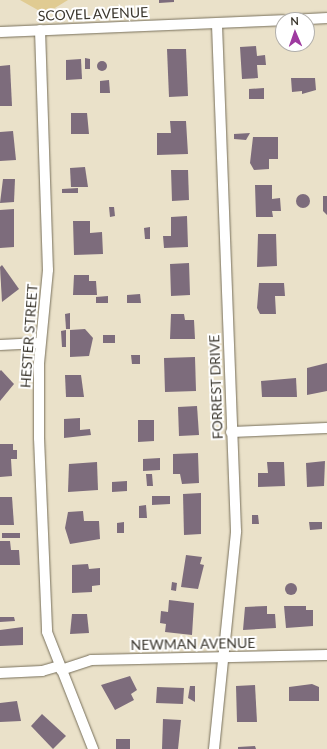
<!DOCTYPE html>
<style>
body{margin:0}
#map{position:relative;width:327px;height:749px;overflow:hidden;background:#eae1c9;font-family:Lato,sans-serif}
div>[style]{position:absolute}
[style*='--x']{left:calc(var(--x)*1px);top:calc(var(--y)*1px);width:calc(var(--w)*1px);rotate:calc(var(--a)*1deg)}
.green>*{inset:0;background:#e0cb92}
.building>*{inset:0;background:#7d6c7c}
.round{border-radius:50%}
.roads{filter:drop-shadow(0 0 1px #78705b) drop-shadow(0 0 1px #78705b)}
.minor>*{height:10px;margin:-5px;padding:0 5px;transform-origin:5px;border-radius:5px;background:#fff}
span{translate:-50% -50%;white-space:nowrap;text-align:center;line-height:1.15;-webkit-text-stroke:4px #fff;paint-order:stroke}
.street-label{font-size:14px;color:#3b372e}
.north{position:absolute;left:275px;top:12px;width:40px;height:40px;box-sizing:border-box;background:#fff;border:1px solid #b1afab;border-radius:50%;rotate:358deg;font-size:11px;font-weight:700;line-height:16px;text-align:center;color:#3b372e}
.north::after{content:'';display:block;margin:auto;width:14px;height:18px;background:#9e3aa0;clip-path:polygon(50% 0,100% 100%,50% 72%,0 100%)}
</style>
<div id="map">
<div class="green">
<i style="clip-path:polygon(20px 0,68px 0,45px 14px)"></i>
</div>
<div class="building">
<i style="clip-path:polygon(159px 0,174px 0,174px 2px,159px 3px)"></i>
<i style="clip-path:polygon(256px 46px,257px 56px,265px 55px,266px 65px,257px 65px,258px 78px,242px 79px,240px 47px)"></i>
<i style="clip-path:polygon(167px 49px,186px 49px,188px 96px,169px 97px)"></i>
<i style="clip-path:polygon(85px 58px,90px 59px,90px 69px,85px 69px)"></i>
<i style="clip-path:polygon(81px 59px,82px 79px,66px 80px,66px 60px)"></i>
<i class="round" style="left:97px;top:61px;width:10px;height:10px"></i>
<i style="clip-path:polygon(10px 65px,12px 106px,0 106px,0 66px)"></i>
<i style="clip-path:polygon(291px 78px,315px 78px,316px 90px,302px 94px,302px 91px,292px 92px)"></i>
<i style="clip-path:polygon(109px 80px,110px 93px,100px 93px,100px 81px)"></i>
<i style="clip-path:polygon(264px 88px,264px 99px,249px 99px,249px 89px)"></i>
<i style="clip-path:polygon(71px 113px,87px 113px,89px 134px,71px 134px)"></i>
<i style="clip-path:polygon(170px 121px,186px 121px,188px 154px,157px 155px,157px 133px,171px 133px)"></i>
<i style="clip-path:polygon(13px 131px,16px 160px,0 161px,0 132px)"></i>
<i style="clip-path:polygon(250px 133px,246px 140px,234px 139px,234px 134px)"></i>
<i style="clip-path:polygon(253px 137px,278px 137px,278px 159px,269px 159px,269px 169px,254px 170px,250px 163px)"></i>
<i style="clip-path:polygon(85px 167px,88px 187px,71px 187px,70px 168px)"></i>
<i style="clip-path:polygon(171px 170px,188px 170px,189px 200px,172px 201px)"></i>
<i style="clip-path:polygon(3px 179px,15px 179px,14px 202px,0 203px)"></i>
<i style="clip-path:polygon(255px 185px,272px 185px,272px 199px,280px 198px,281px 211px,272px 211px,273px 217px,256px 217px)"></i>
<i style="clip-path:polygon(78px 188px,78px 193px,62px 193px,62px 189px)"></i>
<i class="round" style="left:296px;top:194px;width:14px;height:14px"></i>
<i style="clip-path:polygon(323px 196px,327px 196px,327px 215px,323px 211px)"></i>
<i style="clip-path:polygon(109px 207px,114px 207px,115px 216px,110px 217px)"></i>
<i style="clip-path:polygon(14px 209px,14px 247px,0 248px,0 210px)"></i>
<i style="clip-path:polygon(187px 216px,188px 247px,164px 248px,163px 236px,171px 236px,171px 217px)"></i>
<i style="clip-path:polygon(73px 221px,90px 221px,90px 233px,102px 232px,103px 254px,74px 255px)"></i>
<i style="clip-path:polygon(150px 227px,150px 239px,145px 239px,144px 228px)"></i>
<i style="clip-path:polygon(258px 234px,276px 234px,277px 266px,257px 267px)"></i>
<i style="clip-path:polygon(189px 263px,190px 295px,171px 296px,170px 264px)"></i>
<i style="clip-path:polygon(2px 265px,19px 289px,2px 302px,0 267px)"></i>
<i style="clip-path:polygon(74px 275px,89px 275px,89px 281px,96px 281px,97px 295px,73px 295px)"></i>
<i style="clip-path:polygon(259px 283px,284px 283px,285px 296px,275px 296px,276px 314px,260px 314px,257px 308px)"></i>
<i style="clip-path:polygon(140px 294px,141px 303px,127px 303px,127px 295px)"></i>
<i style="clip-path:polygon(108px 296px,108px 303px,96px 303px,96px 297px)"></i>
<i style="clip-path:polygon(70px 313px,70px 329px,66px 329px,65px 314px)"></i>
<i style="clip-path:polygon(171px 314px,184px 314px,185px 320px,194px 320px,195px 339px,170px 339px)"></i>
<i style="clip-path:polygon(85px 329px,93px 338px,89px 356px,70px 357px,70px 330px)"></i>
<i style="clip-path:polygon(66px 330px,66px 347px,62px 347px,61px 331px)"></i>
<i style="clip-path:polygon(103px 335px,115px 335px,115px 343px,103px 343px)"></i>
<i style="clip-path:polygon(131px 355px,140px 355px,140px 364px,132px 364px)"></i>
<i style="clip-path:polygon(195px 357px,196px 391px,165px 392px,164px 358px)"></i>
<i style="clip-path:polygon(327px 363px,327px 391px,307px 395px,307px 368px)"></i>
<i style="clip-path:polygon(1px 370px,14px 384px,0 401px,0 371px)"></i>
<i style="clip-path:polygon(65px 375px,81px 375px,84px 397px,66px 397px)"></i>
<i style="clip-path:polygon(296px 378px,297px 397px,262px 397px,261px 381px)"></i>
<i style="clip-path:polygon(197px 406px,199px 435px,179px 436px,178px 407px)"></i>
<i style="clip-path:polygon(80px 418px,80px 430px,90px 429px,91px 435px,64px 438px,64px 419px)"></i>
<i style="clip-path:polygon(138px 420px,154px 420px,154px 441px,138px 442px)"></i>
<i style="clip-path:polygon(0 444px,13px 444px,13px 450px,17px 450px,17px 459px,11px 459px,12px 476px,0 477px)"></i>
<i style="clip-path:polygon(198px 453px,199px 483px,182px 484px,180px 474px,173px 474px,173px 454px)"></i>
<i style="clip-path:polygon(160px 458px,160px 470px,143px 471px,143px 459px)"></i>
<i style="clip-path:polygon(325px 461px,324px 486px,307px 487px,306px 463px)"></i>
<i style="clip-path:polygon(97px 462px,98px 490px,68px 492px,69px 464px)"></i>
<i style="clip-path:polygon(267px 462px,284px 462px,285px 486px,258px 487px,258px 473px,268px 473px)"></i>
<i style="clip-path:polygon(146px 474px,152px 474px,153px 486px,147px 486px)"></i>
<i style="clip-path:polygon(127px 481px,127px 491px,112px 492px,112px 482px)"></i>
<i style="clip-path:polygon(201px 493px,201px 534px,184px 535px,183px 494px)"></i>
<i style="clip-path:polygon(152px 496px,170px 496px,170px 504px,152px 505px)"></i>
<i style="clip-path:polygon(0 497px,12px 497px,14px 525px,0 525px)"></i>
<i style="clip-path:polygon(146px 505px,147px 518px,139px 518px,139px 506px)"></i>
<i style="clip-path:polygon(83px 511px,84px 521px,99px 521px,100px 539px,70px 544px,65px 528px,68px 512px)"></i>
<i style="clip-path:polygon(252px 515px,258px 515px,259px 524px,252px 524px)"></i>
<i style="clip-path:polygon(124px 522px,124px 533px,117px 533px,117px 523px)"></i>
<i style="clip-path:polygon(309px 522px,322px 522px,322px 529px,310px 530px)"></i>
<i style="clip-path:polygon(2px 533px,20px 533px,20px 538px,2px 538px)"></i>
<i style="clip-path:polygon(0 541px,10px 541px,11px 550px,19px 550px,20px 565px,0 565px)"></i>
<i style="clip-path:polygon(186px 555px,202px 557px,200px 564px,204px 565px,198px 589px,181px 587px)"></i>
<i style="clip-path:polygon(88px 564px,89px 569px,100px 568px,100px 585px,92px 586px,92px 592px,72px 593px,72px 565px)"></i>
<i style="clip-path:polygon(172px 582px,177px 583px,176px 591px,171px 590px)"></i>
<i class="round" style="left:285px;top:583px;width:12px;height:12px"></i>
<i style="clip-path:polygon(169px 600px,194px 603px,192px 635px,165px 632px,166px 624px,160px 623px,161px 611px,168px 612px)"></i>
<i style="clip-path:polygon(267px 606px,267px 614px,275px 614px,276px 628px,243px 630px,245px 607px)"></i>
<i style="clip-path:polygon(284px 606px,306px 606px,306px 610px,313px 610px,313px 626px,286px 628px)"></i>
<i style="clip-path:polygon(72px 614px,87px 614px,89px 633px,70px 634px)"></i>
<i style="clip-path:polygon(0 617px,14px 617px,15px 621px,0 622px)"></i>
<i style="clip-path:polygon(23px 627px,23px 645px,0 646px,0 630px)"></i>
<i style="clip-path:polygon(130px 676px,137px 690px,131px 694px,134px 700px,115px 710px,101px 685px)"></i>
<i style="clip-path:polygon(312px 684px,319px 687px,319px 701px,289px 701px,289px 687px)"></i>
<i style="clip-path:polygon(255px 685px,257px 722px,237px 722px,236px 686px)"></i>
<i style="clip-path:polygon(190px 686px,195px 686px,195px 702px,188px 698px)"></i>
<i style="clip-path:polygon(157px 687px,184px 688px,183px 704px,156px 703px)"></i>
<i style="clip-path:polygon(17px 701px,21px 721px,0 722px,0 703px)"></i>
<i style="clip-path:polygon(42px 714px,66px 736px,53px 749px,31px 726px)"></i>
<i style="clip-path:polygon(163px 719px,181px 720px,178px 749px,162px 749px)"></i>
<i style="clip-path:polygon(116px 739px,130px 739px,130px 749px,116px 749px)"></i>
<i style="clip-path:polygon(255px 746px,256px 749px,238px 749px,238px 747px)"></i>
</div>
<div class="roads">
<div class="minor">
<i style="--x:291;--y:20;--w:36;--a:-3"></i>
<i style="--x:40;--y:30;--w:240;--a:88.1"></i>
<i style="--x:48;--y:270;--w:93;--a:95.5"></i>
<i style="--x:39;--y:363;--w:75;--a:90"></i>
<i style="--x:39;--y:438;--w:194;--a:87.6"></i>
<i style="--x:47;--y:632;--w:126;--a:68.5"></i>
<i style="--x:0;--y:32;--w:283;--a:-2.4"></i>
<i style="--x:0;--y:345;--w:40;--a:-2.9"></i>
<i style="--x:231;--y:432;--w:96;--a:-2.4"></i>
<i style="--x:61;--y:670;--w:32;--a:-18"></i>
<i style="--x:91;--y:660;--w:236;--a:-1.2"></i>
<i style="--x:0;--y:673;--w:42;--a:-2.7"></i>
<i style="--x:42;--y:671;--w:18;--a:-16"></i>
<i style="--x:214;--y:749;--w:219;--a:-84.2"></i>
<i style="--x:236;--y:531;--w:507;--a:-92.15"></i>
</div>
</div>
<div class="street-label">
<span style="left:93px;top:14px;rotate:-2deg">SCOVEL AVENUE</span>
<span style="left:29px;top:336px;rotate:-86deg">HESTER STREET</span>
<span style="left:216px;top:387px;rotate:-92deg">FORREST DRIVE</span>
<span style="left:193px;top:644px;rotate:-1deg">NEWMAN AVENUE</span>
</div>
<div class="north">N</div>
</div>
